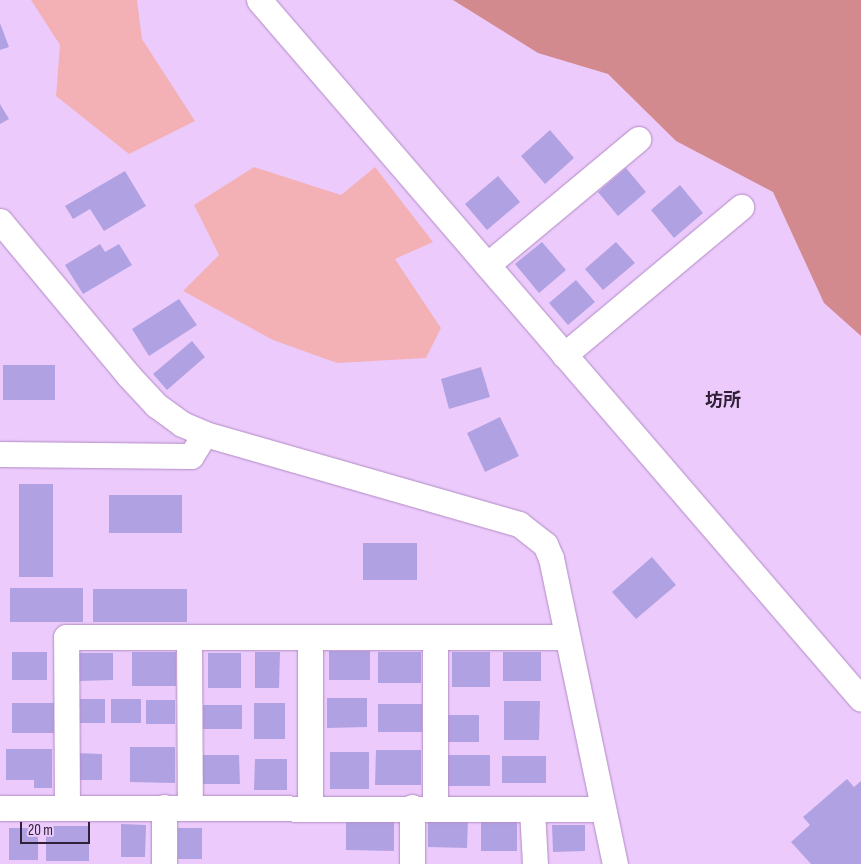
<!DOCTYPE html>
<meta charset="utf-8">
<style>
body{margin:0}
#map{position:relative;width:861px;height:864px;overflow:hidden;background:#eccbfc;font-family:"Sofia Sans Condensed","Noto Sans JP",sans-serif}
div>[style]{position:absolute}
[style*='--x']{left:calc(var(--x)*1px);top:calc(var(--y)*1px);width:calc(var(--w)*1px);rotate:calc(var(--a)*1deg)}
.green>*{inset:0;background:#f3b1b6}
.forest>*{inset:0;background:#d28a8f}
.building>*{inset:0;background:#b0a1e2}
.roads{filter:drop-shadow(0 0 1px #b28ac4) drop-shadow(0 0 1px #b28ac4)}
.minor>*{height:25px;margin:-12.5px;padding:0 12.5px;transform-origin:12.5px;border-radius:12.5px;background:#fff}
span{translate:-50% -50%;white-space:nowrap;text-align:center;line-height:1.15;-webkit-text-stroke:4.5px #eccbfc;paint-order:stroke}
.quarter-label{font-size:18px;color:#312138;font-weight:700}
.scale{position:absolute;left:20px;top:822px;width:70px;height:22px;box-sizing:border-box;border:2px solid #312138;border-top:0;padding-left:6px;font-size:15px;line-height:18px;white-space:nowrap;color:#312138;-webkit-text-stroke:4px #eccbfc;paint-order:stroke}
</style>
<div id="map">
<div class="green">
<i style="clip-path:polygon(31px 0,137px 0,142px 39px,195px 121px,129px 154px,56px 96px,60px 45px)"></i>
<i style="clip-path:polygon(254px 167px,341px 195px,375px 167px,433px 242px,395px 259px,441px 328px,426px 358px,337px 363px,273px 340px,183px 291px,219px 255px,194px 205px)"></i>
</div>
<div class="forest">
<i style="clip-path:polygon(453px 0,861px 0,861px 336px,824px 303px,773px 192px,676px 141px,608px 74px,538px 53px)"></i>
</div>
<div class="building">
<i style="clip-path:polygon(0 23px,9px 47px,0 50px)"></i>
<i style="clip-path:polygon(0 104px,9px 119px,0 124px)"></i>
<i style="clip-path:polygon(550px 130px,574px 158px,545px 184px,521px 156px)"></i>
<i style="clip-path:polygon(626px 168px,646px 192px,618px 216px,598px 192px)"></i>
<i style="clip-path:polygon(125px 171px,146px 206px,104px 231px,90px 209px,73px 219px,65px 206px)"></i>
<i style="clip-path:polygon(498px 176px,520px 202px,487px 230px,465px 204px)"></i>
<i style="clip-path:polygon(680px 185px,703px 213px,674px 238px,651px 210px)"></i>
<i style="clip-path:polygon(542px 242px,566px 270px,539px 293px,515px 264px)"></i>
<i style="clip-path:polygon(616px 242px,635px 263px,603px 290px,585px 269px)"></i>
<i style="clip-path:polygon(100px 244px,105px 252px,119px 244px,132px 265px,83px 294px,65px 265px)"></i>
<i style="clip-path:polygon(576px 280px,595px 302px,568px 325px,549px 303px)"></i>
<i style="clip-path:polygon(179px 299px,197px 325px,149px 356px,132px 329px)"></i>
<i style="clip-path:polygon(192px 341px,205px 357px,167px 390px,153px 374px)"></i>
<i style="clip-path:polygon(3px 365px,55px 365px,55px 400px,3px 400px)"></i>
<i style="clip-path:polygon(481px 367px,490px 397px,449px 409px,441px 379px)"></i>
<i style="clip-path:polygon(500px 417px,519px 456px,485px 472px,467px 433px)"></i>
<i style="clip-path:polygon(19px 484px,53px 484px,53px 577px,19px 577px)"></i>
<i style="clip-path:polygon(109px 495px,182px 495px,182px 533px,109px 533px)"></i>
<i style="clip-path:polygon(363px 543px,417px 543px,417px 580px,363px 580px)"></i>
<i style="clip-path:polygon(652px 557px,676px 585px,636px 619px,612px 592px)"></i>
<i style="clip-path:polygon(10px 588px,83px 588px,83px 622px,10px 622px)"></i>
<i style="clip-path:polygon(93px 589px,187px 589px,187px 622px,93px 622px)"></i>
<i style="clip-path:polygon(329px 651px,370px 651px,370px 680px,329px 680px)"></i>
<i style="clip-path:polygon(12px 652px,47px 652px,47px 680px,12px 680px)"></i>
<i style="clip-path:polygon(132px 652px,176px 652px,176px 686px,132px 686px)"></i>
<i style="clip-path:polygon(255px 652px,280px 652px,279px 688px,255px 688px)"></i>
<i style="clip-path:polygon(378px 652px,421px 652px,421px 683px,378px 683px)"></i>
<i style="clip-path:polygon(452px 652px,490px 652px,490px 687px,452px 687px)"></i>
<i style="clip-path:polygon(503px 652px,541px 652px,541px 681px,503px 681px)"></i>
<i style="clip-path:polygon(78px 653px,113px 653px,113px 680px,78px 681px)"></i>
<i style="clip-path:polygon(208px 653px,241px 653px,241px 688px,208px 688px)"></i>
<i style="clip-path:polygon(327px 698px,367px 698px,367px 727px,327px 728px)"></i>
<i style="clip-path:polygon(76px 699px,105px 699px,105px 723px,76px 723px)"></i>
<i style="clip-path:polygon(111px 699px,141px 699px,141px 723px,111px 723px)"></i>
<i style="clip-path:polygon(146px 700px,175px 700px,175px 724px,146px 724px)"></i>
<i style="clip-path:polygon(504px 701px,540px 701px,539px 740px,504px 740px)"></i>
<i style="clip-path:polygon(12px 703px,54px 703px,54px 733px,12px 733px)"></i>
<i style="clip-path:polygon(254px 703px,285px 703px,285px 739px,254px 739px)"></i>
<i style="clip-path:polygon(378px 704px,422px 704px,422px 732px,378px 732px)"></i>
<i style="clip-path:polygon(203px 705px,242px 705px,242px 729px,203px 729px)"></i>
<i style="clip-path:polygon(445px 715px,479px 715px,479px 742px,444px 742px)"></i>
<i style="clip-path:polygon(130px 747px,175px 747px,175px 783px,130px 782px)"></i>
<i style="clip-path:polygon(6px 749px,52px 749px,52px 788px,34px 788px,34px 780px,6px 780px)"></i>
<i style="clip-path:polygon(376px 750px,421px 750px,421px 785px,375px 785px)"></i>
<i style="clip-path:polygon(330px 752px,369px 752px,369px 789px,330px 789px)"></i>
<i style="clip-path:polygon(76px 753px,102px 754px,102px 780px,76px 780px)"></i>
<i style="clip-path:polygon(201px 755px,239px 755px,240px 784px,201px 784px)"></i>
<i style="clip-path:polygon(447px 755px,490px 755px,490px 786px,447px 786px)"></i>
<i style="clip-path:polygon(502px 756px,546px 756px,546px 783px,502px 783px)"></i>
<i style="clip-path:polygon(255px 759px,287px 759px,287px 790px,254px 790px)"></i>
<i style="clip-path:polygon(847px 779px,854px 787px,861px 781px,861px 864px,811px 864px,791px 842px,810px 825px,803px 817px)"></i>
<i style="clip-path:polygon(428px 819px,468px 819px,467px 848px,428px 847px)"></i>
<i style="clip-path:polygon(346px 822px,394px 822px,394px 851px,346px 850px)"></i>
<i style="clip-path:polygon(481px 822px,517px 822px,517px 851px,481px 851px)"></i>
<i style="clip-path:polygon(121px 824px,146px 825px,145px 857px,121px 857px)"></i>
<i style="clip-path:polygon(552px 825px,585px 825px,585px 851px,553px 852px)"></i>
<i style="clip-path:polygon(46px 826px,89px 826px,89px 861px,46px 861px)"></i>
<i style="clip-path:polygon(9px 828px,38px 828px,38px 860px,9px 860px)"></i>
<i style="clip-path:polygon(178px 828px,202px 828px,202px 859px,178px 859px)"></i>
</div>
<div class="roads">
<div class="minor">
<i style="--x:259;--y:0;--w:922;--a:49.26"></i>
<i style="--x:0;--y:221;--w:202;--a:50.2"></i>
<i style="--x:129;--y:376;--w:40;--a:47"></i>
<i style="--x:156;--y:405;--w:32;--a:36"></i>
<i style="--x:182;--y:424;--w:25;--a:23"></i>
<i style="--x:205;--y:434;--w:327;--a:16"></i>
<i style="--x:519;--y:524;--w:33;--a:38"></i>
<i style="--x:545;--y:544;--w:15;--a:67"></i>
<i style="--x:551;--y:558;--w:313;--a:78.2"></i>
<i style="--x:487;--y:265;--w:197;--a:-39.8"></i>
<i style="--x:564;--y:355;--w:231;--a:-39.9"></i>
<i style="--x:0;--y:454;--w:191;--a:0.6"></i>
<i style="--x:191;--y:456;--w:26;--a:-58"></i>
<i style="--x:189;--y:637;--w:170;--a:89.7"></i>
<i style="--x:310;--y:637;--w:171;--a:90"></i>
<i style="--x:412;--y:807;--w:57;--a:90"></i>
<i style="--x:435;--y:807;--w:170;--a:-90"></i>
<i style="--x:0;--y:808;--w:603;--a:0.1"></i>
<i style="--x:67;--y:808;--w:171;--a:-90.3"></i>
<i style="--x:66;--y:637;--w:501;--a:0"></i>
<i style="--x:532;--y:809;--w:55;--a:86.9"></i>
<i style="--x:164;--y:864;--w:57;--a:-90"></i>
</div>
</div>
<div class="quarter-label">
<span style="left:723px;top:401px">坊所</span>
</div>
<div class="scale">20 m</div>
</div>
